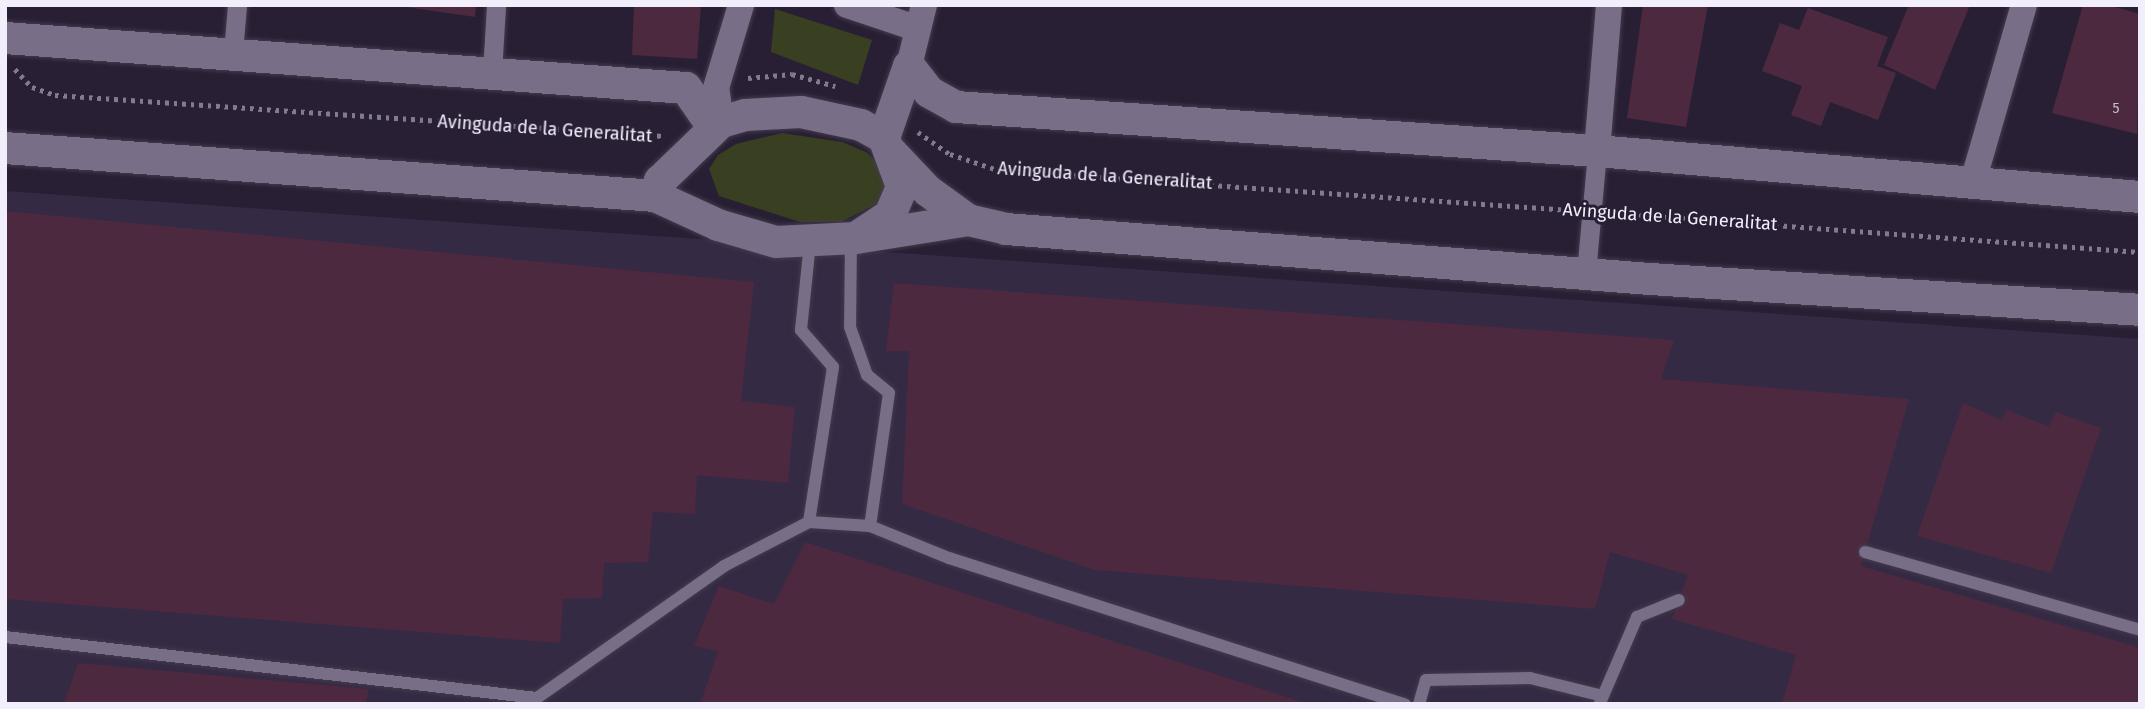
<!DOCTYPE html>
<style>
body{margin:0}
#map{position:relative;width:2145px;height:709px;overflow:hidden;background:#281f34;font-family:"Fira Sans",sans-serif}
div>[style]{position:absolute}
[style*='--x']{left:calc(var(--x)*1px);top:calc(var(--y)*1px);width:calc(var(--w)*1px);rotate:calc(var(--a)*1deg)}
.built>*{inset:0;background:#352a44}
.green>*{inset:0;background:#394021}
.building>*{inset:0;background:#4d293f}
.path>*{height:4.5px;margin-top:-2.25px;transform-origin:0;background:repeating-linear-gradient(90deg,#827b8c 0 3.5px,transparent 0 8.5px)}
.roads{filter:drop-shadow(0 0 2px #433b4c) drop-shadow(0 0 2px #433b4c)}
.service>*{height:12px;margin:-6px;padding:0 6px;transform-origin:6px;border-radius:6px;background:#796e87}
.pedestrian>*{height:19px;margin:-9.5px;padding:0 9.5px;transform-origin:9.5px;border-radius:9.5px;background:#796e87}
.minor>*{height:26px;margin:-13px;padding:0 13px;transform-origin:13px;border-radius:13px;background:#796e87}
.tertiary>*{height:32px;margin:-16px;padding:0 16px;transform-origin:16px;border-radius:16px;background:#796e87}
span{translate:-50% -50%;white-space:nowrap;text-align:center;line-height:1.15;-webkit-text-stroke:6px #281f34;paint-order:stroke}
.number-label{font-size:14px;color:#cabdcd}
.number-label span{-webkit-text-stroke-width:0}
.street-label{font-size:18px;color:#f3eefc}
.frame{position:absolute;inset:0;border:7px solid #f3eefc;pointer-events:none}
</style>
<div id="map">
<div class="built">
<i style="clip-path:polygon(5px 191px,2140px 339px,2140px 704px,5px 704px)"></i>
</div>
<div class="green">
<i style="clip-path:polygon(775px 9px,872px 40px,858px 85px,771px 52px)"></i>
<i style="clip-path:polygon(782px 133px,842px 142px,866px 152px,883px 168px,886px 183px,878px 203px,841px 222px,800px 222px,719px 196px,709px 169px,718px 155px,736px 144px)"></i>
</div>
<div class="building">
<i style="clip-path:polygon(392px 5px,476px 5px,475px 17px)"></i>
<i style="clip-path:polygon(634px 5px,701px 5px,697px 59px,632px 55px)"></i>
<i style="clip-path:polygon(1643px 5px,1708px 5px,1686px 127px,1627px 118px)"></i>
<i style="clip-path:polygon(1909px 5px,1970px 5px,1935px 90px,1884px 65px)"></i>
<i style="clip-path:polygon(2083px 5px,2108px 5px,2140px 14px,2137px 134px,2052px 113px)"></i>
<i style="clip-path:polygon(1808px 8px,1888px 37px,1877px 66px,1896px 73px,1878px 120px,1830px 102px,1821px 126px,1791px 115px,1802px 86px,1762px 71px,1780px 23px,1799px 30px)"></i>
<i style="clip-path:polygon(5px 211px,754px 282px,741px 401px,795px 407px,788px 483px,697px 475px,695px 514px,653px 512px,648px 562px,604px 563px,602px 598px,563px 599px,560px 643px,5px 599px)"></i>
<i style="clip-path:polygon(894px 283px,1674px 340px,1661px 379px,1909px 399px,1861px 566px,2140px 648px,2140px 704px,1782px 704px,1796px 655px,1672px 619px,1688px 575px,1610px 552px,1595px 609px,1095px 570px,902px 504px,909px 351px,886px 351px)"></i>
<i style="clip-path:polygon(1963px 403px,2002px 420px,2006px 410px,2049px 426px,2056px 412px,2101px 428px,2051px 573px,1917px 536px)"></i>
<i style="clip-path:polygon(805px 542px,1305px 703px,1305px 704px,700px 704px,718px 651px,694px 646px,719px 586px,774px 604px)"></i>
<i style="clip-path:polygon(78px 663px,369px 689px,365px 704px,64px 704px)"></i>
</div>
<div class="path">
<i style="--x:15;--y:69;--w:25;--a:47"></i>
<i style="--x:32;--y:87;--w:24;--a:19"></i>
<i style="--x:55;--y:95;--w:610;--a:3.85"></i>
<i style="--x:748;--y:78;--w:44;--a:-5.2"></i>
<i style="--x:792;--y:74;--w:45;--a:15.6"></i>
<i style="--x:918;--y:132;--w:39;--a:35"></i>
<i style="--x:950;--y:154;--w:51;--a:18.4"></i>
<i style="--x:998;--y:170;--w:573;--a:4"></i>
<i style="--x:1614;--y:213;--w:527;--a:4.24"></i>
</div>
<div class="roads">
<div class="service">
<i style="--x:851;--y:238;--w:89;--a:90.6"></i>
<i style="--x:850;--y:327;--w:51;--a:70.5"></i>
<i style="--x:867;--y:375;--w:28;--a:39"></i>
<i style="--x:889;--y:393;--w:134;--a:98.1"></i>
<i style="--x:809;--y:522;--w:157;--a:-81.2"></i>
<i style="--x:833;--y:367;--w:49;--a:-130.9"></i>
<i style="--x:801;--y:330;--w:87;--a:-84.1"></i>
<i style="--x:1865;--y:552;--w:286;--a:15.8"></i>
<i style="--x:5;--y:637;--w:535;--a:6.54"></i>
<i style="--x:537;--y:698;--w:229;--a:-35.2"></i>
<i style="--x:724;--y:566;--w:96;--a:-27.4"></i>
<i style="--x:809;--y:522;--w:61;--a:3.8"></i>
<i style="--x:870;--y:526;--w:85;--a:22.1"></i>
<i style="--x:949;--y:558;--w:479;--a:17.8"></i>
<i style="--x:1600;--y:703;--w:94;--a:-66.7"></i>
<i style="--x:1637;--y:617;--w:45;--a:-22"></i>
<i style="--x:1419;--y:704;--w:25;--a:-74"></i>
<i style="--x:1426;--y:680;--w:104;--a:-1.1"></i>
<i style="--x:1530;--y:678;--w:75;--a:13.9"></i>
</div>
<div class="pedestrian">
<i style="--x:233;--y:52;--w:47;--a:-85.1"></i>
<i style="--x:492;--y:73;--w:68;--a:-86.6"></i>
<i style="--x:1586;--y:273;--w:122;--a:-84.8"></i>
</div>
<div class="minor">
<i style="--x:847;--y:5;--w:73;--a:18.4"></i>
<i style="--x:909;--y:66;--w:63;--a:-76.2"></i>
<i style="--x:721;--y:122;--w:34;--a:-98"></i>
<i style="--x:716;--y:88;--w:87;--a:-73.2"></i>
<i style="--x:1597;--y:151;--w:146;--a:-85.3"></i>
<i style="--x:1972;--y:185;--w:187;--a:-73.9"></i>
</div>
<div class="tertiary">
<i style="--x:5;--y:38;--w:683;--a:4.2"></i>
<i style="--x:686;--y:88;--w:47;--a:55.3"></i>
<i style="--x:909;--y:66;--w:33;--a:52"></i>
<i style="--x:929;--y:92;--w:31;--a:29"></i>
<i style="--x:956;--y:107;--w:643;--a:3.93"></i>
<i style="--x:1597;--y:151;--w:545;--a:4.84"></i>
<i style="--x:884;--y:138;--w:76;--a:-70.9"></i>
<i style="--x:5;--y:148;--w:652;--a:4.22"></i>
<i style="--x:655;--y:196;--w:69;--a:24.7"></i>
<i style="--x:718;--y:225;--w:60;--a:16.3"></i>
<i style="--x:776;--y:242;--w:80;--a:-2.9"></i>
<i style="--x:856;--y:238;--w:113;--a:-9.1"></i>
<i style="--x:891;--y:152;--w:54;--a:46.5"></i>
<i style="--x:928;--y:191;--w:49;--a:35.9"></i>
<i style="--x:968;--y:220;--w:39;--a:13"></i>
<i style="--x:1006;--y:229;--w:646;--a:4.44"></i>
<i style="--x:1650;--y:279;--w:491;--a:3.6"></i>
<i style="--x:655;--y:196;--w:16;--a:-72"></i>
<i style="--x:660;--y:181;--w:85;--a:-44"></i>
<i style="--x:721;--y:122;--w:25;--a:-16"></i>
<i style="--x:745;--y:115;--w:56;--a:-3.1"></i>
<i style="--x:801;--y:112;--w:61;--a:12.2"></i>
<i style="--x:861;--y:125;--w:26;--a:29"></i>
<i style="--x:884;--y:138;--w:52;--a:69.8"></i>
<i style="--x:902;--y:187;--w:30;--a:113"></i>
<i style="--x:890;--y:215;--w:36;--a:146"></i>
</div>
</div>
<div class="number-label">
<span style="left:2116px;top:109px">5</span>
</div>
<div class="street-label">
<span style="left:545px;top:129px;rotate:4deg">Avinguda de la Generalitat</span>
<span style="left:1105px;top:176px;rotate:4deg">Avinguda de la Generalitat</span>
<span style="left:1670px;top:217px;rotate:4deg">Avinguda de la Generalitat</span>
</div>
<div class="frame"></div>
</div>
